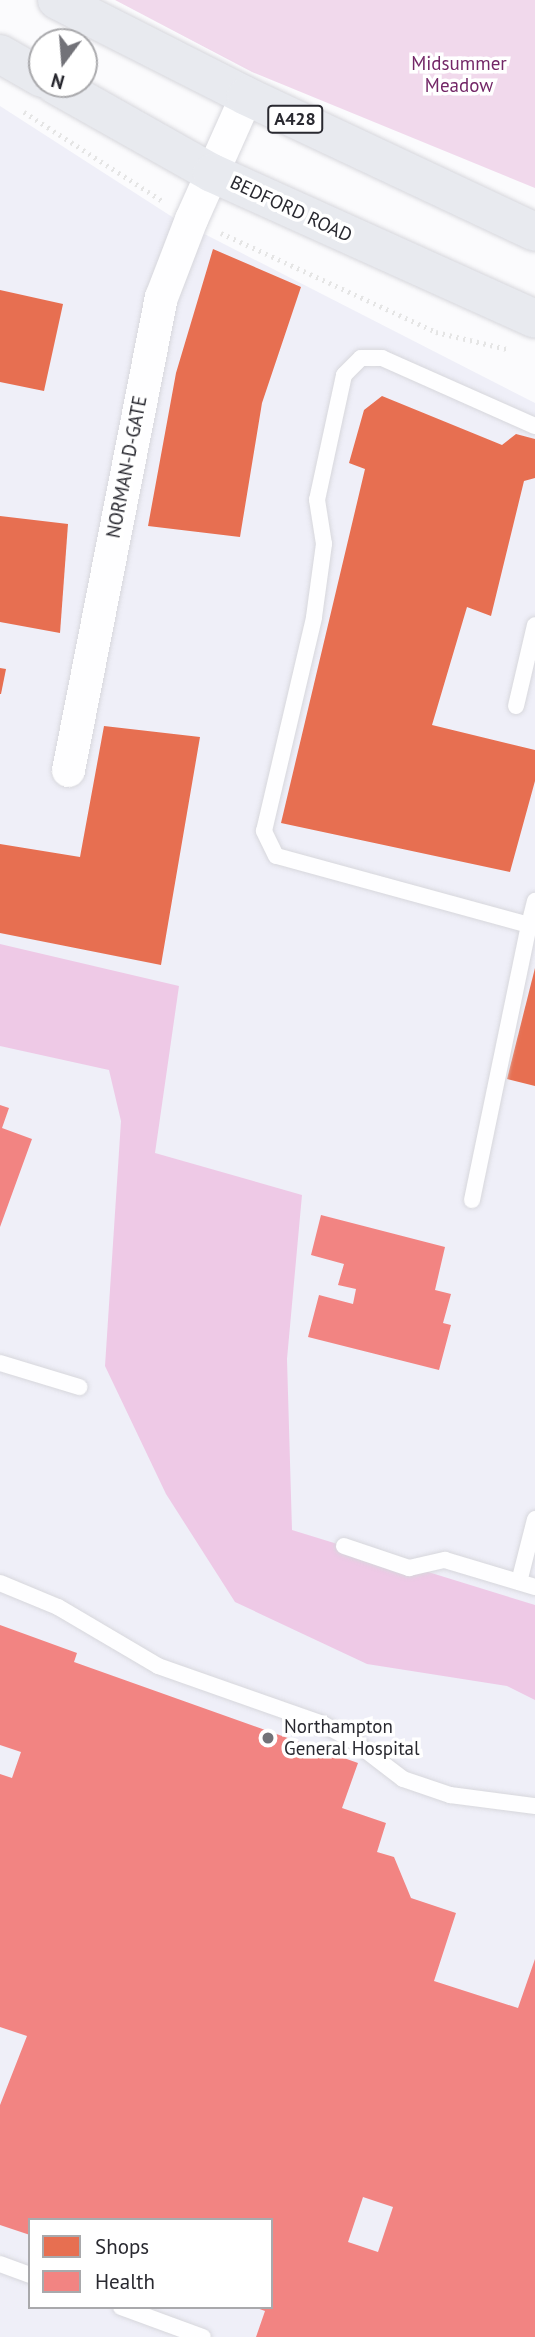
<!DOCTYPE html>
<style>
body{margin:0}
#map{position:relative;width:535px;height:2337px;overflow:hidden;background:#fbfbfd;font-family:"PT Sans",sans-serif}
div>[style]{position:absolute}
[style*='--x']{left:calc(var(--x)*1px);top:calc(var(--y)*1px);width:calc(var(--w)*1px);rotate:calc(var(--a)*1deg)}
.built>*{inset:0;background:#efeff8}
.green>*{inset:0;background:#f1d9ec}
.forest>*{inset:0;background:#eec9e6}
.shops>*{inset:0;background:#e76f51}
.health>*{inset:0;background:#f28482}
.path>*{height:4.5px;margin-top:-2.25px;transform-origin:0;background:repeating-linear-gradient(90deg,#e5e5e5 0 2px,transparent 0 7px)}
.roads{filter:drop-shadow(0 0 2px #d7d7dc) drop-shadow(0 0 2px #d7d7dc)}
.lane>*{height:16px;margin:-8px;padding:0 8px;transform-origin:8px;border-radius:8px;background:#fefeff}
.street>*{height:33px;margin:-16.5px;padding:0 16.5px;transform-origin:16.5px;border-radius:16.5px;background:#fefeff}
.primary>*{height:38px;margin:-19px;padding:0 19px;transform-origin:19px;border-radius:19px;background:#e8eaef}
.dots>*{width:19px;height:19px;translate:-50% -50%;box-sizing:border-box;border:4px solid #fff;border-radius:50%}
span{translate:-50% -50%;white-space:nowrap;text-align:center;line-height:1.15;-webkit-text-stroke:7px #fff;paint-order:stroke}
.shield-label span{padding:2px 5px;background:#fff;border:2px solid;border-radius:5px;-webkit-text-stroke-width:0}
.shield-label{font-size:18px;color:#292930;font-weight:700}
.park-label{font-size:19px;color:#732767}
.street-label{font-size:19px;color:#292930}
.poi-label{font-size:19px;color:#292930}
.left{translate:0 -50%;text-align:left}
.legend{position:absolute;left:28px;top:2218px;width:245px;height:91px;box-sizing:border-box;background:#fff;border:2px solid #a9a9ac;margin:0;padding:9px 12px;list-style:none;font-size:21px;color:#292930}
.legend li{display:flex;align-items:center;gap:14px;height:35px}
.legend b{width:35px;border:2px solid #a9a9ac}
.north{position:absolute;left:28px;top:28px;width:70px;height:70px;box-sizing:border-box;background:#fff;border:2px solid #a9a9ac;border-radius:50%;rotate:196deg;font-size:19px;font-weight:700;line-height:28px;text-align:center;color:#292930}
.north::after{content:'';display:block;margin:auto;width:24px;height:32px;background:#727278;clip-path:polygon(50% 0,100% 100%,50% 72%,0 100%)}
</style>
<div id="map">
<div class="built">
<i style="clip-path:polygon(evenodd,0 106px,177px 220px,535px 403px,535px 2337px,0 2337px,0 106px,30px 2220px,271px 2220px,271px 2307px,30px 2307px,30px 2220px)"></i>
</div>
<div class="green">
<i style="clip-path:polygon(115px 0,535px 0,535px 188px,252px 72px)"></i>
</div>
<div class="forest">
<i style="clip-path:polygon(0 944px,179px 986px,155px 1153px,302px 1195px,287px 1359px,292px 1530px,535px 1605px,535px 1700px,507px 1686px,367px 1664px,235px 1602px,166px 1494px,105px 1366px,121px 1121px,109px 1070px,0 1046px)"></i>
</div>
<div class="shops">
<i style="clip-path:polygon(213px 249px,301px 287px,262px 403px,240px 537px,148px 526px,176px 373px)"></i>
<i style="clip-path:polygon(0 290px,63px 304px,44px 391px,0 382px)"></i>
<i style="clip-path:polygon(382px 396px,502px 445px,516px 434px,535px 439px,535px 478px,524px 481px,491px 616px,467px 607px,432px 725px,535px 750px,535px 781px,510px 872px,281px 823px,365px 469px,349px 463px,364px 410px)"></i>
<i style="clip-path:polygon(0 516px,68px 524px,60px 633px,0 622px)"></i>
<i style="clip-path:polygon(0 668px,6px 669px,1px 694px,0 694px)"></i>
<i style="clip-path:polygon(104px 726px,200px 737px,161px 965px,0 933px,0 844px,80px 857px)"></i>
<i style="clip-path:polygon(535px 968px,535px 1086px,507px 1079px)"></i>
</div>
<div class="health">
<i style="clip-path:polygon(0 1105px,9px 1108px,2px 1128px,32px 1139px,0 1227px)"></i>
<i style="clip-path:polygon(321px 1215px,445px 1247px,435px 1290px,451px 1294px,443px 1323px,451px 1325px,439px 1370px,308px 1337px,319px 1295px,353px 1304px,356px 1289px,338px 1285px,344px 1264px,311px 1255px)"></i>
<i style="clip-path:polygon(evenodd,0 1625px,77px 1653px,74px 1662px,358px 1763px,342px 1808px,386px 1823px,377px 1852px,394px 1857px,411px 1898px,456px 1913px,434px 1981px,518px 2008px,535px 1959px,535px 2337px,256px 2337px,265px 2311px,254px 2307px,271px 2307px,271px 2220px,30px 2220px,30px 2235px,0 2225px,0 2105px,27px 2036px,0 2027px,0 1774px,12px 1778px,21px 1752px,0 1745px,0 1625px,363px 2197px,393px 2207px,378px 2252px,348px 2242px,363px 2197px)"></i>
</div>
<div class="path">
<i style="--x:24;--y:112;--w:166;--a:32.7"></i>
<i style="--x:221;--y:233;--w:237;--a:24.7"></i>
<i style="--x:436;--y:332;--w:73;--a:13.5"></i>
</div>
<div class="roads">
<div class="lane">
<i style="--x:516;--y:706;--w:83;--a:-76.8"></i>
<i style="--x:529;--y:925;--w:25;--a:-76"></i>
<i style="--x:472;--y:1200;--w:281;--a:-78.3"></i>
<i style="--x:529;--y:925;--w:262;--a:-164.7"></i>
<i style="--x:276;--y:856;--w:28;--a:-116"></i>
<i style="--x:264;--y:831;--w:220;--a:-76.8"></i>
<i style="--x:314;--y:617;--w:74;--a:-82.2"></i>
<i style="--x:324;--y:544;--w:45;--a:-99"></i>
<i style="--x:317;--y:500;--w:128;--a:-77.8"></i>
<i style="--x:344;--y:375;--w:24;--a:-45"></i>
<i style="--x:361;--y:358;--w:21;--a:0"></i>
<i style="--x:382;--y:358;--w:167;--a:24"></i>
<i style="--x:0;--y:1363;--w:83;--a:16.9"></i>
<i style="--x:344;--y:1546;--w:69;--a:18.7"></i>
<i style="--x:409;--y:1568;--w:37;--a:-13"></i>
<i style="--x:445;--y:1560;--w:94;--a:16.7"></i>
<i style="--x:519;--y:1582;--w:65;--a:-75.7"></i>
<i style="--x:0;--y:1583;--w:63;--a:22.5"></i>
<i style="--x:58;--y:1607;--w:116;--a:30.5"></i>
<i style="--x:158;--y:1666;--w:175;--a:19.4"></i>
<i style="--x:323;--y:1724;--w:33;--a:29"></i>
<i style="--x:352;--y:1740;--w:64;--a:37.4"></i>
<i style="--x:403;--y:1779;--w:50;--a:18.8"></i>
<i style="--x:450;--y:1795;--w:86;--a:7.4"></i>
<i style="--x:0;--y:2264;--w:32;--a:20"></i>
<i style="--x:121;--y:2307;--w:87;--a:20.1"></i>
</div>
<div class="street">
<i style="--x:68;--y:770;--w:482;--a:-78.9"></i>
<i style="--x:161;--y:297;--w:84;--a:-69"></i>
<i style="--x:191;--y:219;--w:135;--a:-65.9"></i>
</div>
<div class="primary">
<i style="--x:57;--y:0;--w:212;--a:26.9"></i>
<i style="--x:246;--y:96;--w:319;--a:25.2"></i>
<i style="--x:0;--y:54;--w:48;--a:29.7"></i>
<i style="--x:54;--y:84;--w:181;--a:29.4"></i>
<i style="--x:212;--y:173;--w:354;--a:24.3"></i>
</div>
</div>
<div class="dots">
<i style="left:268px;top:1738px;background:#727278"></i>
</div>
<div class="shield-label">
<span style="left:295px;top:119px">A428</span>
</div>
<div class="park-label">
<span style="left:459px;top:75px">Midsummer<br>Meadow</span>
</div>
<div class="street-label">
<span style="left:291px;top:209px;rotate:25deg">BEDFORD ROAD</span>
<span style="left:127px;top:467px;rotate:-79deg">NORMAN-D-GATE</span>
</div>
<div class="poi-label">
<span class="left" style="left:284px;top:1738px">Northampton<br>General Hospital</span>
</div>
<ul class="legend">
<li><b style="height:19px;background:#e76f51"></b>Shops</li>
<li><b style="height:19px;background:#f28482"></b>Health</li>
</ul>
<div class="north">N</div>
</div>
